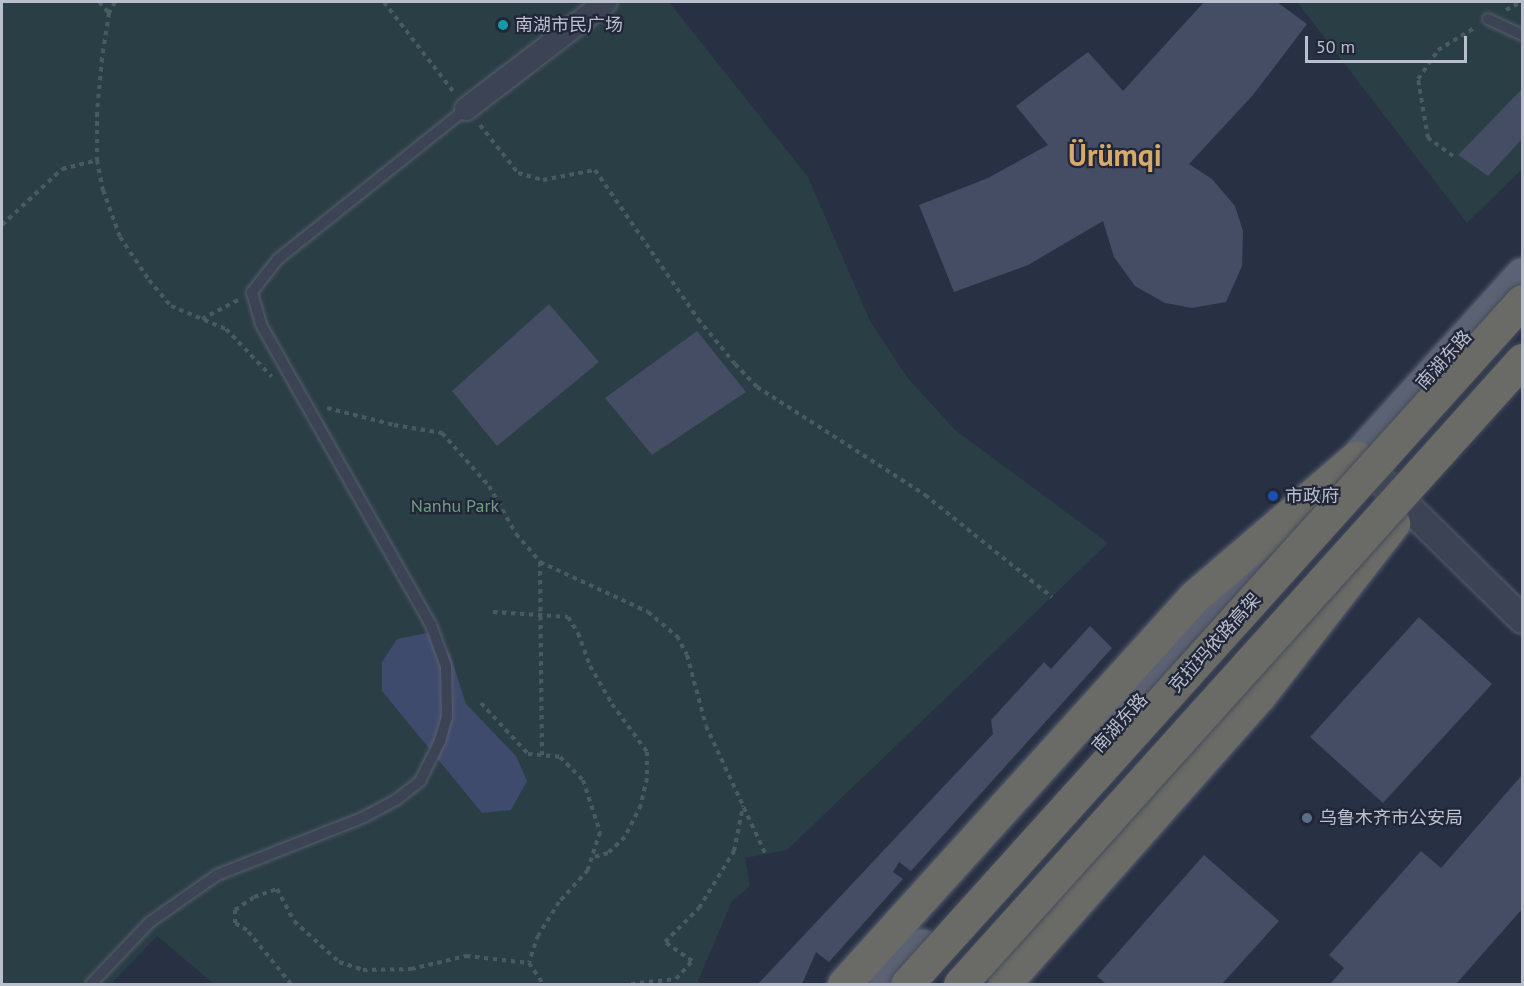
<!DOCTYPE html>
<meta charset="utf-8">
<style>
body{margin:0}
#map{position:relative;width:1524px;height:986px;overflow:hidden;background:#283044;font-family:"PT Sans","Noto Sans SC",sans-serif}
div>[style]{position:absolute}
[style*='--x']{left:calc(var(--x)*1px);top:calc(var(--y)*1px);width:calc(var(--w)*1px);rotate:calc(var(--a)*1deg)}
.green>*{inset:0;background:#2a3e45}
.water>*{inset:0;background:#3e4b6d}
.building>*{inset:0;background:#444d64}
.path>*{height:4px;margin-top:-2px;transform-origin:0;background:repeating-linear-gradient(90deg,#485b61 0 4.5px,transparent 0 9px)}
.roads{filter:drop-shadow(0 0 2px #585e6e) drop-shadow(0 0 2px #585e6e)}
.service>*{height:10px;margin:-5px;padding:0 5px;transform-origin:5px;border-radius:5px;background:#3c4354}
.minor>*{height:22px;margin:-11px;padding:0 11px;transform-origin:11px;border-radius:11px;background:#3c4354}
.tertiary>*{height:27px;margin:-13.5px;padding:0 13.5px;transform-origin:13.5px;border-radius:13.5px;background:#3c4354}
.primary>*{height:33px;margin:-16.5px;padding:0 16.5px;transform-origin:16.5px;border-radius:16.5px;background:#5b6273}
.trunk>*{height:33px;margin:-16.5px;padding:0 16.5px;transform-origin:16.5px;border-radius:16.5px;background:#6a6a66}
.bridges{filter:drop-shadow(0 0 2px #444b5b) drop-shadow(0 0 2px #444b5b)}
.trunk-bridge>*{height:33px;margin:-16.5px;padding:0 16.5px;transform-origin:16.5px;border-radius:16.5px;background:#6a6a66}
.dots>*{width:16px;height:16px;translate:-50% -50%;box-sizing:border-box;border:3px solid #212739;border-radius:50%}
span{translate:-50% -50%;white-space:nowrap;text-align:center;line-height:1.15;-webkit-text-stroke:4.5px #212739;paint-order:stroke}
.poi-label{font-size:18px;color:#babfcd}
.left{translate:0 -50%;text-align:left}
.street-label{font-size:18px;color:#babfcd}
.park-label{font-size:18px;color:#719e82}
.town-label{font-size:30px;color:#d6a96c;font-weight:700}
.frame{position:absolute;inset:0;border:3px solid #babfcd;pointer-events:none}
.scale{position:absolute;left:1305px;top:36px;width:162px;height:27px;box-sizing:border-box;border:3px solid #babfcd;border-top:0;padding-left:8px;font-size:18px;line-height:21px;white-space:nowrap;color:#babfcd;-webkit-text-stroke:4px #212739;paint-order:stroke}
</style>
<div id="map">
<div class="green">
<div style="clip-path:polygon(2px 2px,669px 2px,808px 177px,870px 321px,906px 376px,955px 430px,1108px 543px,787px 850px,745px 858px,750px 886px,732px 901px,698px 981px,702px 984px,214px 984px,157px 936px,111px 984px,2px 984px)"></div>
<div style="clip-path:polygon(1297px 2px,1522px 2px,1522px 169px,1467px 223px)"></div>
</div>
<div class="water">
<div style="clip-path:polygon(427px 633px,450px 654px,466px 704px,516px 756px,527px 781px,511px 810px,482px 813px,382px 691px,382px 662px,397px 639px)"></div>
</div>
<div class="building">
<div style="clip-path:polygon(1204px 2px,1277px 2px,1307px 24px,1253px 95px,1189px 164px,1212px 179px,1235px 206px,1243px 231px,1242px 266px,1226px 302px,1192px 308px,1165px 303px,1135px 286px,1114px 257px,1103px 221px,1028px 265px,954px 292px,919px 205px,988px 178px,1048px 145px,1016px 106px,1088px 52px,1123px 91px)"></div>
<div style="clip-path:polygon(1522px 89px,1522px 139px,1488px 176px,1458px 155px)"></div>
<div style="clip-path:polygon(549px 304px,599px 362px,497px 446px,452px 391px)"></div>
<div style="clip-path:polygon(697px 331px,746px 392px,652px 455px,605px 398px)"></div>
<div style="clip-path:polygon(1419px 617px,1492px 684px,1383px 803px,1310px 737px)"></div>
<div style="clip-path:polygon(1090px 626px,1112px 648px,911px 871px,899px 862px,893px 872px,903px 879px,829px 962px,816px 952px,802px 984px,758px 984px,993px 734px,991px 720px,1044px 662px,1051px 669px)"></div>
<div style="clip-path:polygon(1522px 775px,1522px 909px,1456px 984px,1330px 984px,1344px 968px,1329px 955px,1421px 851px,1441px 868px)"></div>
<div style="clip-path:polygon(1204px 855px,1279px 921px,1222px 984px,1106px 984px,1097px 976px)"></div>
</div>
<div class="path">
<div style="--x:99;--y:2;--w:15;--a:48"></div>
<div style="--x:115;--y:2;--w:13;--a:119"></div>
<div style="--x:109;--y:13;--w:46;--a:98.8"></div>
<div style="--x:102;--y:58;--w:54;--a:95.3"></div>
<div style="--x:97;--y:112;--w:48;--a:90"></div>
<div style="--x:97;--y:160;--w:31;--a:79"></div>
<div style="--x:103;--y:190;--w:50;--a:70.1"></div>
<div style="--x:120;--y:237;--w:52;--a:56"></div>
<div style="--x:149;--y:280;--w:34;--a:50"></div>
<div style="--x:171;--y:306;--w:60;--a:22.7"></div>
<div style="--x:226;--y:329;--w:66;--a:46.2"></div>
<div style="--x:384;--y:2;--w:116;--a:52.3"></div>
<div style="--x:1506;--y:10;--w:17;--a:-28"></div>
<div style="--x:480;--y:125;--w:61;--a:51.6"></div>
<div style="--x:518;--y:173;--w:26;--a:16"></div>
<div style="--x:543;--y:180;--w:53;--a:-10.9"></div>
<div style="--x:595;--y:170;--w:181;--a:55.3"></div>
<div style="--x:698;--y:319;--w:58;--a:50.6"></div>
<div style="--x:735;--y:364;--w:32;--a:46"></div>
<div style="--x:757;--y:387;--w:200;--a:32.7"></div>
<div style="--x:925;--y:495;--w:163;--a:38.8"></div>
<div style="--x:1453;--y:156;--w:31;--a:-144"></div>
<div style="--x:1428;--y:138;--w:60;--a:-99.6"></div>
<div style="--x:1418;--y:79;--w:35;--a:-55"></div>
<div style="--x:1438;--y:50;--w:44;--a:-31.2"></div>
<div style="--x:2;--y:225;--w:82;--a:-43"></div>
<div style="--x:62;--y:169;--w:36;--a:-14"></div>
<div style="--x:202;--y:319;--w:41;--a:-27.8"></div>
<div style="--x:327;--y:408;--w:69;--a:14.2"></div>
<div style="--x:394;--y:425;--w:49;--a:9.5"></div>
<div style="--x:442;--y:433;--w:71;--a:48.4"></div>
<div style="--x:489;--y:486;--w:55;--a:60.6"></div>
<div style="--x:516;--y:534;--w:37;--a:49"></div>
<div style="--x:540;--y:562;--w:119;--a:24.8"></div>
<div style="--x:648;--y:612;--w:38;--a:40"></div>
<div style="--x:677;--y:636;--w:21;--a:62"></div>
<div style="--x:687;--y:655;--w:73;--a:75"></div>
<div style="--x:706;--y:726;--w:140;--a:65.1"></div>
<div style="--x:540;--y:562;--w:194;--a:89.4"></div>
<div style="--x:493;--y:612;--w:75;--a:3.8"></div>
<div style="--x:568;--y:617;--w:19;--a:58"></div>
<div style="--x:578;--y:633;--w:35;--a:70"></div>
<div style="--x:590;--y:666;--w:44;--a:59.9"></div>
<div style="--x:612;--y:704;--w:59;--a:53.9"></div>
<div style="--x:647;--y:752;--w:26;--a:90"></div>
<div style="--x:647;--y:778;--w:28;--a:103"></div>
<div style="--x:641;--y:805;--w:36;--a:117"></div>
<div style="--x:625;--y:837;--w:23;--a:137"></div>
<div style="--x:608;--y:853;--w:15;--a:164"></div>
<div style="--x:481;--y:703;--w:69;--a:47.3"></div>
<div style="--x:528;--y:754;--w:32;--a:5"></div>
<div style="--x:560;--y:757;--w:33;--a:45"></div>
<div style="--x:583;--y:780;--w:55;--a:71.9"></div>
<div style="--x:600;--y:832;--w:40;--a:108"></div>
<div style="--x:588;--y:870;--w:43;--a:132.2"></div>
<div style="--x:559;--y:902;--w:39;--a:122"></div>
<div style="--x:538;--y:935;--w:29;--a:108"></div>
<div style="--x:529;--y:963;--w:25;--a:56"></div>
<div style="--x:291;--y:984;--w:70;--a:-129.2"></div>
<div style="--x:247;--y:930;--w:14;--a:-150"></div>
<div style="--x:235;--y:923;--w:13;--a:-90"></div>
<div style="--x:235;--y:910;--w:23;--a:-34"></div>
<div style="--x:254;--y:897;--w:24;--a:-19"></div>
<div style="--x:277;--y:889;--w:36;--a:62"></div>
<div style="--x:294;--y:921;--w:61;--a:42.3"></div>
<div style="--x:339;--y:962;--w:25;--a:18"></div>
<div style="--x:363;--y:970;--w:48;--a:-1.2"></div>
<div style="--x:411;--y:969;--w:57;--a:-13.3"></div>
<div style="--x:466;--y:956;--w:63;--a:6.3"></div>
<div style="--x:631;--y:984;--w:45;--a:-6.3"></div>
<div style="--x:676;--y:979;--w:24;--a:-48"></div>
<div style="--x:692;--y:961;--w:33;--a:-145"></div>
<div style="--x:665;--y:942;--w:48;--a:-45"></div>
<div style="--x:699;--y:908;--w:67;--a:-58.4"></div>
<div style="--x:734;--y:851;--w:46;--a:-78.7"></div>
</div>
<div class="roads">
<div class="service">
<div style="--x:1488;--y:19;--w:38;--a:25"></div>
<div style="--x:91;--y:984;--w:86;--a:-46.4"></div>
<div style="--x:150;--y:922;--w:82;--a:-35"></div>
<div style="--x:217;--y:875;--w:158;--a:-21.5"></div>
<div style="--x:364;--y:817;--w:36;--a:-28"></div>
<div style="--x:396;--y:800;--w:31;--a:-38"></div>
<div style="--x:420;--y:781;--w:45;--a:-63.4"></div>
<div style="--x:440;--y:741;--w:25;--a:-74"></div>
<div style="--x:447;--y:717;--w:51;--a:-91.1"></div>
<div style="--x:446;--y:666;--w:44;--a:-110.1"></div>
<div style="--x:431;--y:625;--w:346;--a:-119.5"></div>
<div style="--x:261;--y:324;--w:33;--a:-106"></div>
<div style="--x:252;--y:292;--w:42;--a:-51.8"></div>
<div style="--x:278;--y:259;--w:241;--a:-38.6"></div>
</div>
<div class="minor">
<div style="--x:466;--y:109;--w:176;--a:-37.4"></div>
</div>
<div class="tertiary">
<div style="--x:1357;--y:457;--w:231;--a:44.5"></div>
</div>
<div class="primary">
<div style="--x:1337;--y:479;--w:276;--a:-47.9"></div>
<div style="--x:1116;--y:728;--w:285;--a:-48.4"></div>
<div style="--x:887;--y:984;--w:52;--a:-47.4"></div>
</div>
<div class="trunk">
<div style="--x:844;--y:984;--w:523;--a:-47.87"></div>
<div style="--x:1195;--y:596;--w:213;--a:-40.6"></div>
<div style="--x:1004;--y:984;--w:385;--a:-48.5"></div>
<div style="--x:1259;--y:696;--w:219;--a:-52.2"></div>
</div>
</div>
<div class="bridges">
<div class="trunk-bridge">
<div style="--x:907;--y:984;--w:919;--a:-48"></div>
<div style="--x:960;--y:984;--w:840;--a:-47.99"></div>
</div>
</div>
<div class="dots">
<div style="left:503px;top:25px;background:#0f9aa8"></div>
<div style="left:1273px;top:496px;background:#1a4fb4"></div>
<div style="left:1307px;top:818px;background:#5c6f8a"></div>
</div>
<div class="poi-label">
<span class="left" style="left:515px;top:25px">南湖市民广场</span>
<span class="left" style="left:1285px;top:496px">市政府</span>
<span class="left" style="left:1319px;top:818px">乌鲁木齐市公安局</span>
</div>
<div class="street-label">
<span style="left:1444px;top:360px;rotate:-48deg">南湖东路</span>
<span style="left:1215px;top:643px;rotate:-48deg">克拉玛依路高架</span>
<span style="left:1120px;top:723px;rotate:-48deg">南湖东路</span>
</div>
<div class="park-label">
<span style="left:455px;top:506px">Nanhu Park</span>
</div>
<div class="town-label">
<span style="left:1115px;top:155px">Ürümqi</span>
</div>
<div class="frame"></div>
<div class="scale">50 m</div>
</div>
